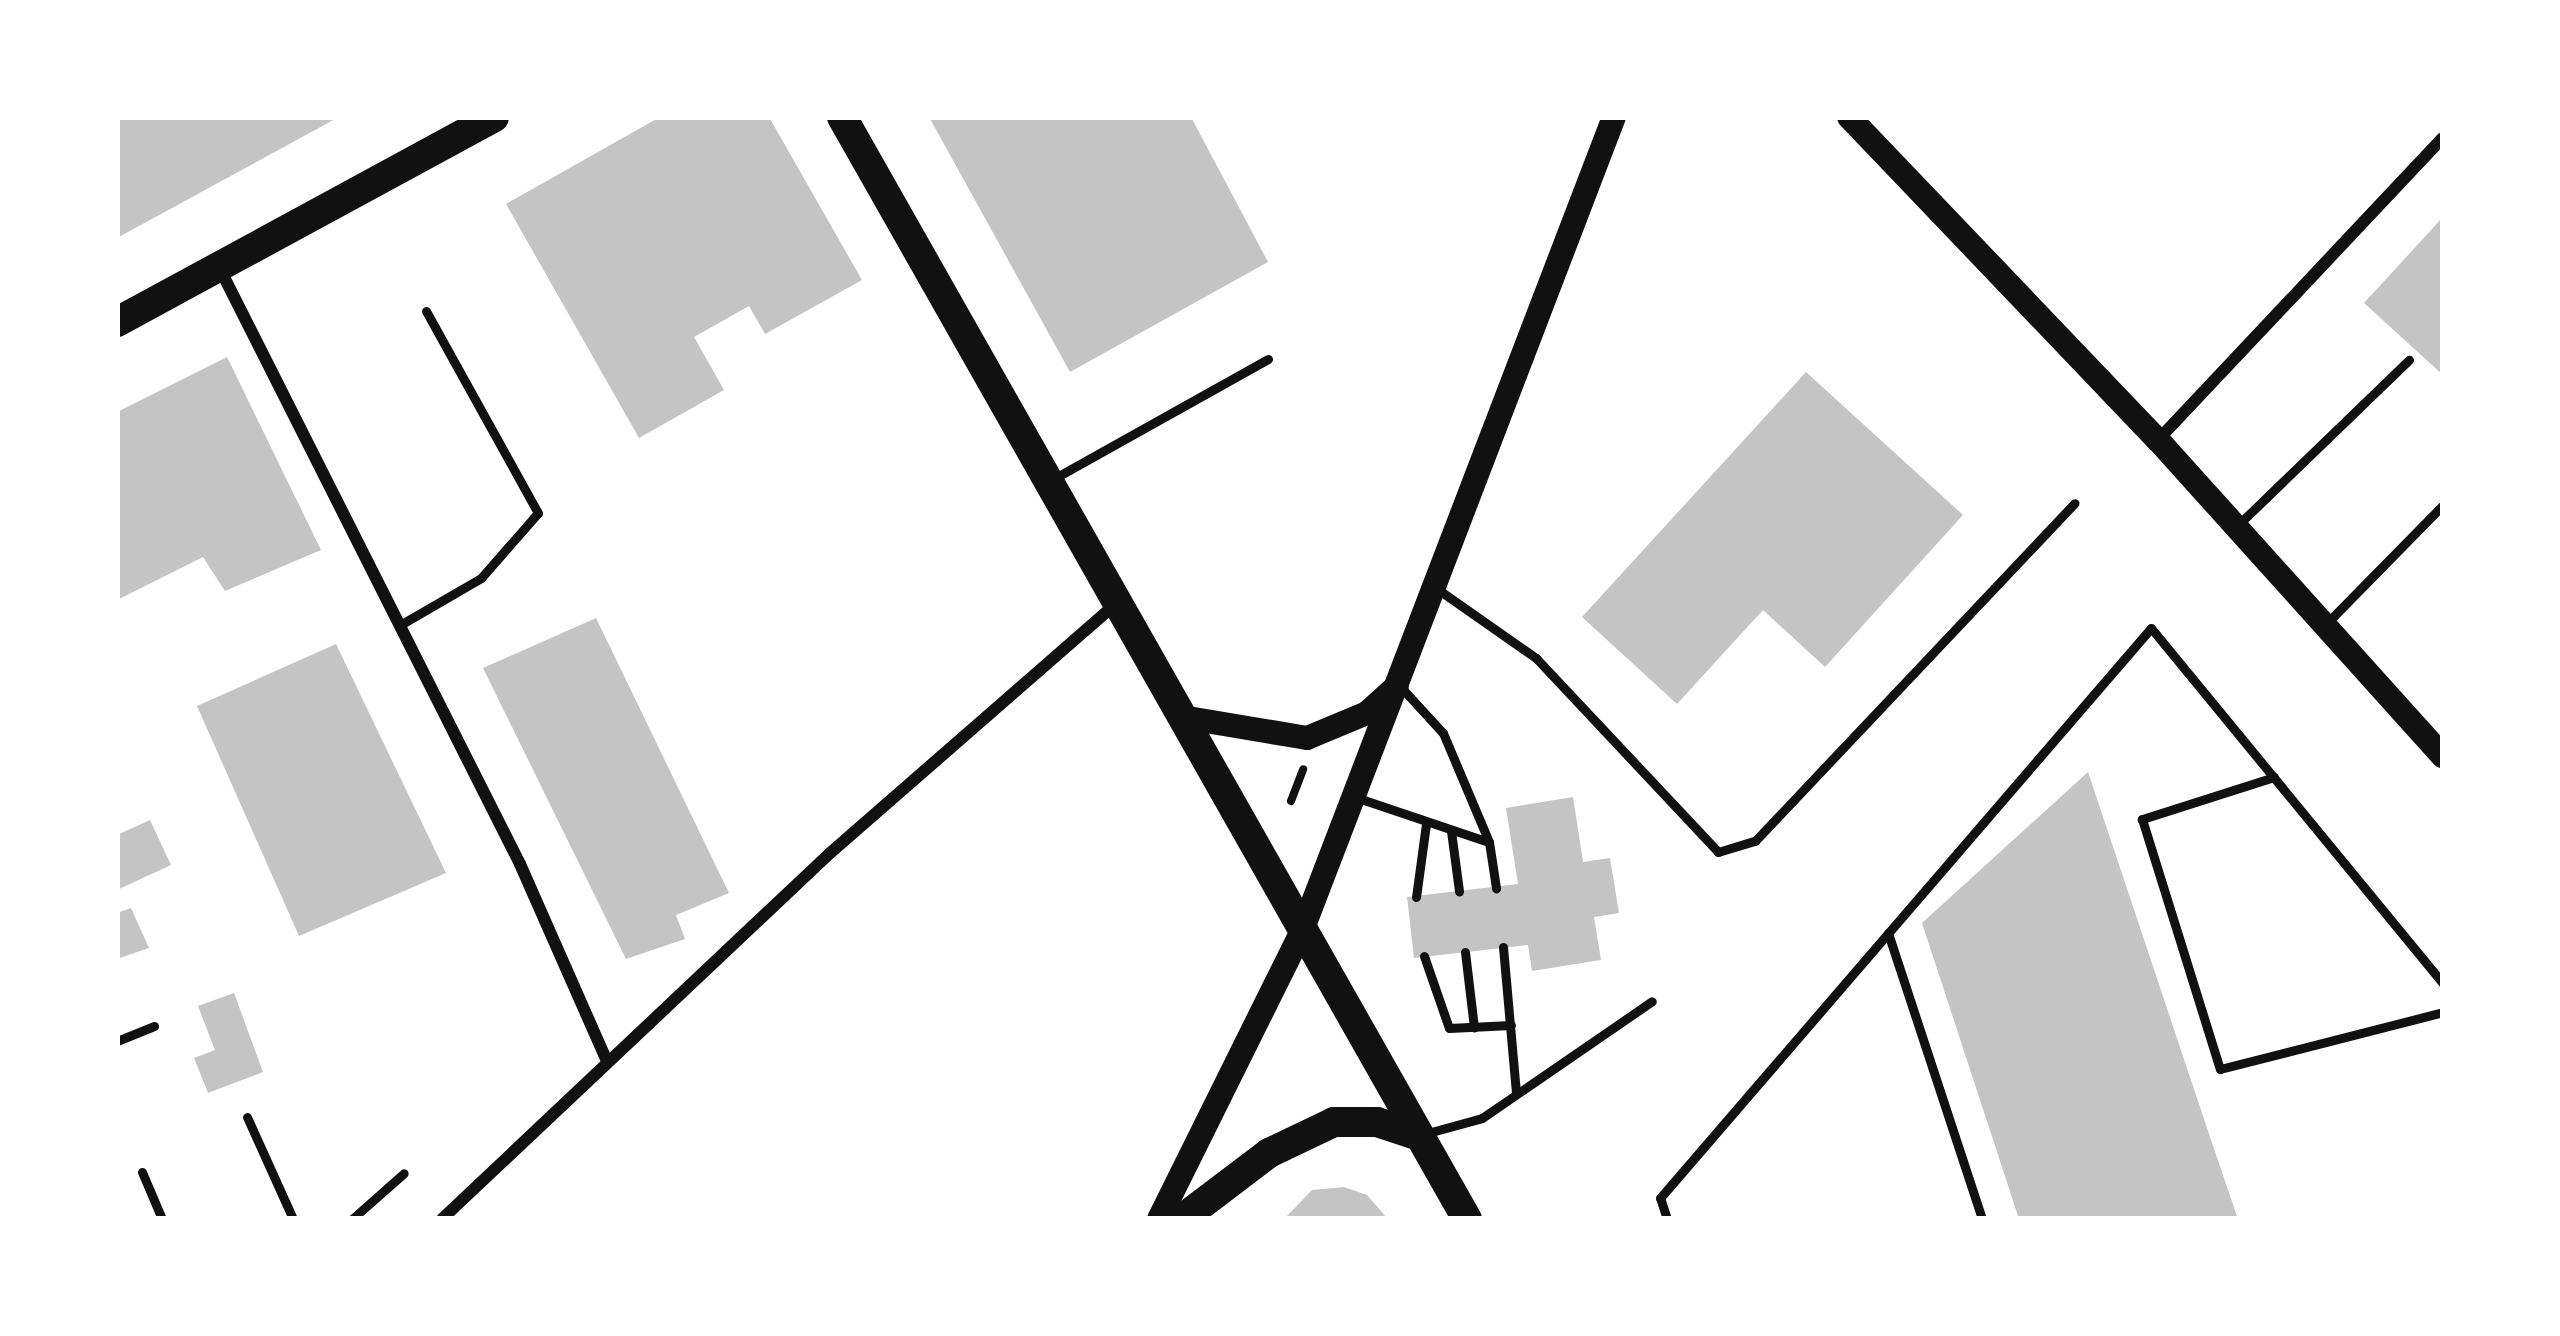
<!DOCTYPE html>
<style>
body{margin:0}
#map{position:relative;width:2560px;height:1336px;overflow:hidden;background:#fff;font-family:"Work Sans",sans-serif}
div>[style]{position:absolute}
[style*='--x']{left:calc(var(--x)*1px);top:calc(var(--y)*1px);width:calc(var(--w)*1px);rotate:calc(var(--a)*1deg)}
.building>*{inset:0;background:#c4c4c4}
.path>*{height:8px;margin:-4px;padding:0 4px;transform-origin:4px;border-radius:4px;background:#111}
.service>*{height:9px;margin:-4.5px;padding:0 4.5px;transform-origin:4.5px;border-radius:4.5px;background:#111}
.minor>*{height:12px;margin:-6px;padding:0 6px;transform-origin:6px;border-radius:6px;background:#111}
.secondary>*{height:24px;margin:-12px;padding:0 12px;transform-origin:12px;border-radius:12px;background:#111}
.primary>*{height:30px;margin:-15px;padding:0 15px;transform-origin:15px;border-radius:15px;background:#111}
span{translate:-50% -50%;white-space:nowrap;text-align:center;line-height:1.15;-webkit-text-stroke:9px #fff;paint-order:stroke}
.frame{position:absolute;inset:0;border:120px solid #fff;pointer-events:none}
</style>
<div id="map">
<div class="building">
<div style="clip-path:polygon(117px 117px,339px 117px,117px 238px)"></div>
<div style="clip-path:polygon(660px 117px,769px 117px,862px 280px,765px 334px,749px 306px,694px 337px,724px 390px,639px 438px,506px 204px)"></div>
<div style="clip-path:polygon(929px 117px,1191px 117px,1268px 262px,1070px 372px)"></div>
<div style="clip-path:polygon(2443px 217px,2443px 375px,2364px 303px)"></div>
<div style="clip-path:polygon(227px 357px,321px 550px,225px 591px,203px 557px,117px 600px,117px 412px)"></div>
<div style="clip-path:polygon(1806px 372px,1963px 515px,1825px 667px,1763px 610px,1677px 704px,1582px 617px)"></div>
<div style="clip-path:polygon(596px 618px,729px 893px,676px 915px,685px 939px,626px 959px,483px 668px)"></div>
<div style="clip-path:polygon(336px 644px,446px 873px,299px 936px,197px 706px)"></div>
<div style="clip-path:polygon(2088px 772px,2211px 1140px,2238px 1219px,2019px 1219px,1922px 923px)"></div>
<div style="clip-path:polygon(1573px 797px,1583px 862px,1610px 858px,1619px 913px,1594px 917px,1601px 960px,1532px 971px,1528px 945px,1414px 958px,1407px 897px,1518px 884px,1506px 808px)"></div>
<div style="clip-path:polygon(150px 820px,171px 865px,117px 890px,117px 835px)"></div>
<div style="clip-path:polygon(131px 908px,149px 948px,117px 959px,117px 913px)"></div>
<div style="clip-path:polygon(234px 993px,263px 1072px,208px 1093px,194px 1058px,215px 1050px,198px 1006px)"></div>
<div style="clip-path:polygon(1344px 1187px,1367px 1195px,1388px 1219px,1284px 1219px,1312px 1190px)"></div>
</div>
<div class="path">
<div style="--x:1291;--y:801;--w:34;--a:-69"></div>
</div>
<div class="service">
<div style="--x:1055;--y:478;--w:244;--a:-29.2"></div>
<div style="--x:2240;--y:523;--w:235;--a:-44"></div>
<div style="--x:1436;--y:588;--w:122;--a:35"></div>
<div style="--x:1536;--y:658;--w:266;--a:46.8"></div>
<div style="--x:1718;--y:852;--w:39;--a:-17"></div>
<div style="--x:1755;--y:841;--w:465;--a:-46.6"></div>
<div style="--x:400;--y:625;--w:94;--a:-30.1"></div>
<div style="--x:481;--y:578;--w:86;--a:-48.8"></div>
<div style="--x:538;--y:513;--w:231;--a:-119"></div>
<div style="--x:2325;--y:625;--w:168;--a:-45.5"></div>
<div style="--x:1399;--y:685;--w:65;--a:47.5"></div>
<div style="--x:1443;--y:733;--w:118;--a:67.1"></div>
<div style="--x:1489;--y:842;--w:47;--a:81.3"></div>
<div style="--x:2274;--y:777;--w:139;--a:162.3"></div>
<div style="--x:2142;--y:819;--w:262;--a:72.7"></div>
<div style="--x:2220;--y:1069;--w:230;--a:-14.3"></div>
<div style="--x:1355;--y:797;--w:141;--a:18.6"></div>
<div style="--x:1451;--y:831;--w:61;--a:82.4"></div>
<div style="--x:1416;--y:897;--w:74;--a:-82.2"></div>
<div style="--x:1888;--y:933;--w:301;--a:71.8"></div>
<div style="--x:1503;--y:947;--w:147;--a:84.9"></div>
<div style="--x:1465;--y:952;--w:76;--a:83.2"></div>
<div style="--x:1424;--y:956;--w:76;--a:70.9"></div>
<div style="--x:1449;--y:1028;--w:62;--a:-2.8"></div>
<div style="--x:117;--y:1041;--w:40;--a:-22"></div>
<div style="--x:247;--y:1117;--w:112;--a:65.7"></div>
<div style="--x:1424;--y:1134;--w:60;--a:-15.4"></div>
<div style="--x:1482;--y:1118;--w:206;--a:-34.5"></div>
<div style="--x:142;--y:1172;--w:51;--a:66.9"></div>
<div style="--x:352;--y:1219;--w:69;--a:-41.5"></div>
<div style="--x:1667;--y:1219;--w:22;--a:-108"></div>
<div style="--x:1660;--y:1198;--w:752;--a:-49.26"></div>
<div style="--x:2151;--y:628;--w:460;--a:50.6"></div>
</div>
<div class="minor">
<div style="--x:220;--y:269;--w:666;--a:63.24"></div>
<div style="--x:520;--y:864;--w:213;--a:66.2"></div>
<div style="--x:2158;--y:440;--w:415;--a:-46.7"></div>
<div style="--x:442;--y:1219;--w:532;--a:-43.32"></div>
<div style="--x:829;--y:854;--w:378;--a:-41.1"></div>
</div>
<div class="secondary">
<div style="--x:1849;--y:117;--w:447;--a:46.3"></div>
<div style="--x:2158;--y:440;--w:426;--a:48"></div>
<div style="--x:1182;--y:717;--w:127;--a:9.5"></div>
<div style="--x:1307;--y:738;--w:65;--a:-22.6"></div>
<div style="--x:1367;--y:713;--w:40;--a:-42"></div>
<div style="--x:1159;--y:1219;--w:322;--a:-63.6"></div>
<div style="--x:1302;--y:931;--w:872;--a:-69.03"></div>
</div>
<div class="primary">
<div style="--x:842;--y:117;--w:1267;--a:60.44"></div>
<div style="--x:117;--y:322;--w:429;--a:-28.5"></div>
<div style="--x:1182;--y:1219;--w:109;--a:-37.2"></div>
<div style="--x:1269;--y:1153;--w:72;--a:-25.5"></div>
<div style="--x:1334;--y:1122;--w:43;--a:0"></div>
<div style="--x:1377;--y:1122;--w:44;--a:18.4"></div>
</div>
<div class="frame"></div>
</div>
